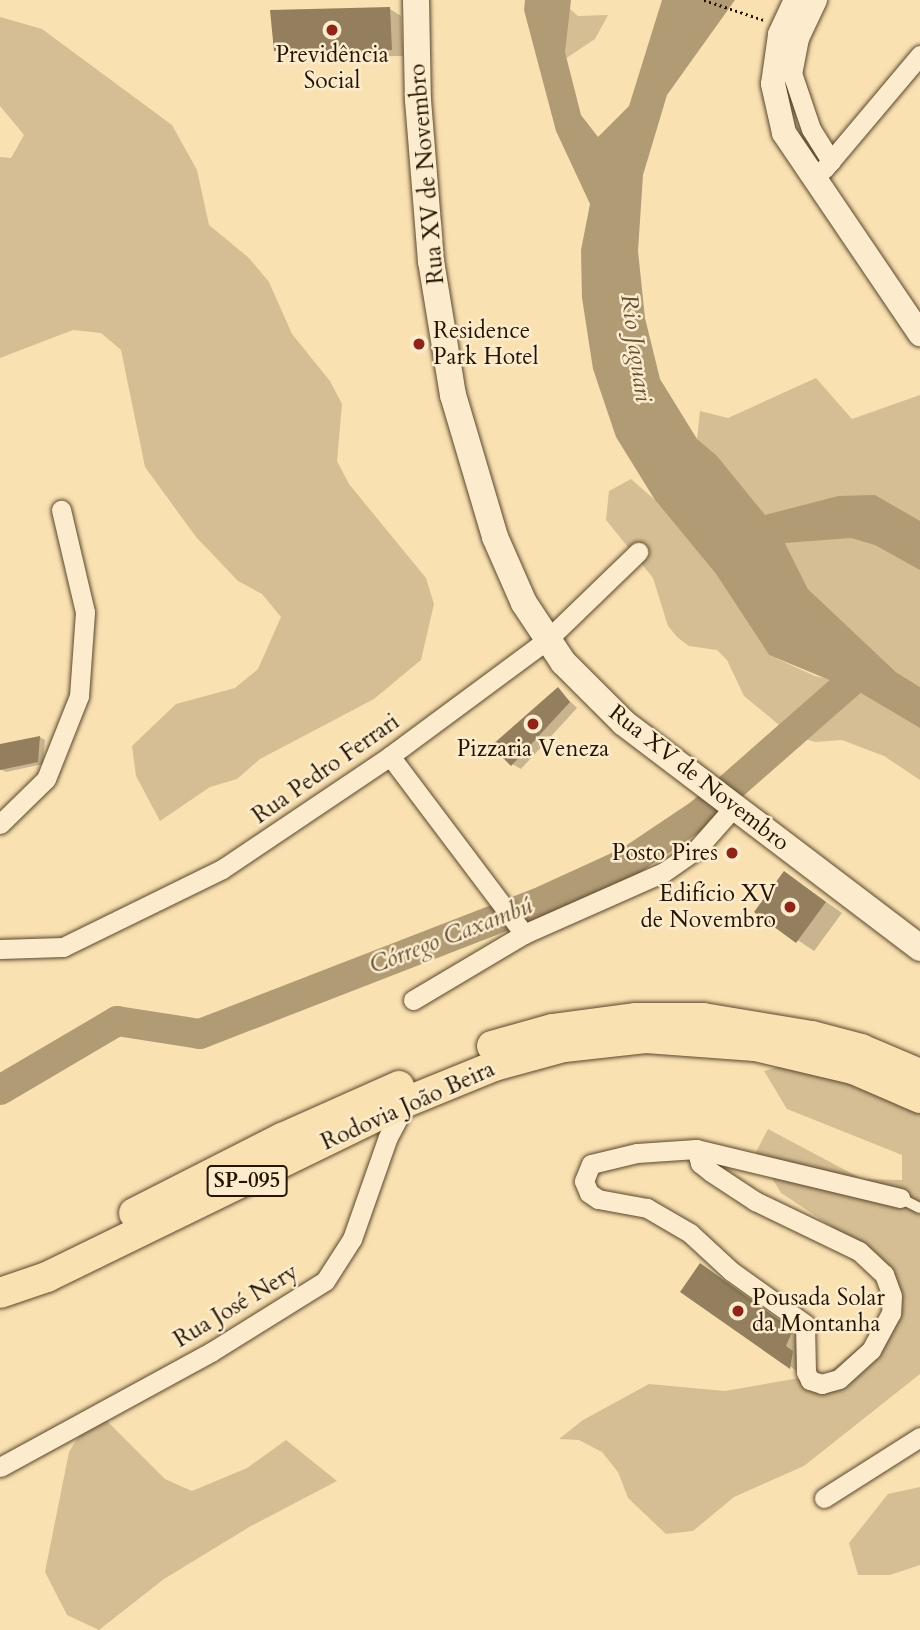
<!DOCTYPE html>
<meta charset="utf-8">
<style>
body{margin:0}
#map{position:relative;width:920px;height:1630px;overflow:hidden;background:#fae1b2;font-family:Cardo,serif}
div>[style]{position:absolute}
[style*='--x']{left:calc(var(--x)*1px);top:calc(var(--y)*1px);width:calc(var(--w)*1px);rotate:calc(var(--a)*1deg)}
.green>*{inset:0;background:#d6be94}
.water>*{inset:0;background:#b19b75}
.shadow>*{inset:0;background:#0003}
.river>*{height:30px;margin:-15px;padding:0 15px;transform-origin:15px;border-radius:15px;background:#b19b75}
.building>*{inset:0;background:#937f5d}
.path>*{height:2.5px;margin-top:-1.25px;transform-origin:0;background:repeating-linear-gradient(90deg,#241400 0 2px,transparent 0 5.5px)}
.roads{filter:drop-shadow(0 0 2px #5a472c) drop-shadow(0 0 2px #5a472c)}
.service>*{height:10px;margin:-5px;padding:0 5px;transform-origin:5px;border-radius:5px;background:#fceccd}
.minor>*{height:19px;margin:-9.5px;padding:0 9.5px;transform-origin:9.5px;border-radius:9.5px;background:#fceccd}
.tertiary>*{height:24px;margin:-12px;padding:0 12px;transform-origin:12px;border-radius:12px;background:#fceccd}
.secondary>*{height:26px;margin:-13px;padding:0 13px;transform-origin:13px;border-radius:13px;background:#fceccd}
.primary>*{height:30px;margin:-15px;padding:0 15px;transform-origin:15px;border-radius:15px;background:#fae1b2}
.dots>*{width:19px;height:19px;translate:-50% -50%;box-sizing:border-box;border:4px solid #fceccd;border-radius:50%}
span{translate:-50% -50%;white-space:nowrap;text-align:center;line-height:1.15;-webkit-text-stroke:5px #fceccd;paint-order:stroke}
.shield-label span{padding:2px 5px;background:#fceccd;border:2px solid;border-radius:5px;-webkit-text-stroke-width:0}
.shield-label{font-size:21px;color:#241400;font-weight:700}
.poi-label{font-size:23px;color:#241400}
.left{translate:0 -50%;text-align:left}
.right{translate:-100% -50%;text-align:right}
.street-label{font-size:23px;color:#241400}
.water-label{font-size:24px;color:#635135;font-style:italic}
</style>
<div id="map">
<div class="green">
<div style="clip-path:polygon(560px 0,578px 16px,608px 15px,595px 39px,547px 71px)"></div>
<div style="clip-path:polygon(0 17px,42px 29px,172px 125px,197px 170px,209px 225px,249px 258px,269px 282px,292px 334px,330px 381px,342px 404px,337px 461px,349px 484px,426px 578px,434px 604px,421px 660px,374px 699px,260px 759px,237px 779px,210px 787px,160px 821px,136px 776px,132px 746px,176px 704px,235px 688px,258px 669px,281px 617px,262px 594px,238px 581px,196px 537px,145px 467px,121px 350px,101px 333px,73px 330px,0 358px,0 157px,11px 158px,24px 135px,0 106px)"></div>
<div style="clip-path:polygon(816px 378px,852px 419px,920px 395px,920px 687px,896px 672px,808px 589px,780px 533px,697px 439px,700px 411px,728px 418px)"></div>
<div style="clip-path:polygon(631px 479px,655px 500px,716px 574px,769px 655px,815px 676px,857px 684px,920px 726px,920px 780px,884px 756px,842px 740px,815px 742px,790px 734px,744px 696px,727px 660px,717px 650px,689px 646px,677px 637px,668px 626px,653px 578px,606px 520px,609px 491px)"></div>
<div style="clip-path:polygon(821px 1055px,920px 1101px,920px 1374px,804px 1466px,734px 1497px,693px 1531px,666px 1534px,628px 1498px,618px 1472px,602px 1452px,579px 1440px,559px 1439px,583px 1420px,649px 1384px,725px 1391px,828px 1373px,875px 1334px,899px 1305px,886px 1273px,837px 1230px,781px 1193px,756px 1152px,768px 1129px,862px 1179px,902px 1180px,902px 1155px,787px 1109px,764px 1071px)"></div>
<div style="clip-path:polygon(95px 1409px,165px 1479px,192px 1491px,247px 1468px,286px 1440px,337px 1481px,251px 1526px,164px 1579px,99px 1630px,67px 1615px,45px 1572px,69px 1452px)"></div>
<div style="clip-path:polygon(920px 1487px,920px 1565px,890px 1575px,858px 1575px,849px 1543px,888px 1494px)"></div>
</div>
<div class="water">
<div style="clip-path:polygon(525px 0,571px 0,565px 52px,581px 115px,598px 137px,629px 106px,662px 0,735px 0,667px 95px,643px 175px,638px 251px,645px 318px,660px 379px,697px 439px,717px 456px,765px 515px,838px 496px,875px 495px,920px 521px,920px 570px,875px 545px,851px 538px,785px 543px,808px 589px,896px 672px,920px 687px,920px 728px,861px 693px,769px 655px,716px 574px,655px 500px,616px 437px,593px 369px,582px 298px,581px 250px,590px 204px,556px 131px,524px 10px)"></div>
</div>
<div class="shadow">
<div style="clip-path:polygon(390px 9px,401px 16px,403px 56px,287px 57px,275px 50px)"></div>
<div style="clip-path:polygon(558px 690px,577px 708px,521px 769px,512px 764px)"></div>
<div style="clip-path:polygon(40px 737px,45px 740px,43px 764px,6px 772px,0 769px,0 745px)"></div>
<div style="clip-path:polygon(785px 873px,842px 913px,814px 951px,756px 912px)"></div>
<div style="clip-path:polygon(701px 1265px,804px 1338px,801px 1374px,682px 1291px)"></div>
</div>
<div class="river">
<div style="--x:0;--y:1090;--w:136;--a:-30.5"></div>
<div style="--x:117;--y:1021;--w:84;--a:8.9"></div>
<div style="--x:200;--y:1034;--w:370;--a:-21.2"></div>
<div style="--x:545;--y:900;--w:94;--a:-24.6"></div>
<div style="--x:630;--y:861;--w:84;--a:-33.9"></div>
<div style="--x:700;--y:814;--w:210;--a:-41.3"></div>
</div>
<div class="building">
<div style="clip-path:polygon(390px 7px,392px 50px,274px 51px,270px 10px)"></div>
<div style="clip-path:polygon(558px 687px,570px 702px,511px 766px,491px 746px)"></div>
<div style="clip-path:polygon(40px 736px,38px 762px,0 770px,0 744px)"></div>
<div style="clip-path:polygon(784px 871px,826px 902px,796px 943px,754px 912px)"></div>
<div style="clip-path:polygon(700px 1263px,793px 1330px,786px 1346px,793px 1351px,790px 1369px,680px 1292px)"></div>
</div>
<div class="path">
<div style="--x:704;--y:0;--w:63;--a:18.4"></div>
</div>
<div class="roads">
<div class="service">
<div style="--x:900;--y:1198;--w:22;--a:27"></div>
</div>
<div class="minor">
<div style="--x:817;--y:0;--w:42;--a:115.3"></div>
<div style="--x:799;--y:38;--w:36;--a:101"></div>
<div style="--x:792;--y:73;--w:59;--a:71.3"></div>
<div style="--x:811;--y:129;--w:38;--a:58"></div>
<div style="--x:824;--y:169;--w:149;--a:-49.9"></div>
<div style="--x:390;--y:756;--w:223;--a:53"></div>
<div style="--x:0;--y:824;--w:64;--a:-44.4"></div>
<div style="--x:46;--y:779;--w:89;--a:-68.3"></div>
<div style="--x:79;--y:696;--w:84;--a:-85.9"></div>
<div style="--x:85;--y:612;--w:105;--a:-103.2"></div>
<div style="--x:0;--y:949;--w:63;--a:-1.8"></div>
<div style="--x:63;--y:947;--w:177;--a:-26.1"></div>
<div style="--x:222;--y:869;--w:202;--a:-33.9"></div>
<div style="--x:390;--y:756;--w:195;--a:-36.5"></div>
<div style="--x:547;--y:640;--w:127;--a:-44"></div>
<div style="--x:413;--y:1000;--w:129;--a:-30.7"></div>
<div style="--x:524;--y:934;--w:153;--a:-23.9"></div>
<div style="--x:664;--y:872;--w:39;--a:-35"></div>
<div style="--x:696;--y:850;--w:57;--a:-48.5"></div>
<div style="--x:696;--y:1149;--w:15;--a:74"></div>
<div style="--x:700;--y:1163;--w:14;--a:39"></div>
<div style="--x:711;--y:1172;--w:53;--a:33.4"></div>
<div style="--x:755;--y:1201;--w:115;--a:25.7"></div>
<div style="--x:859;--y:1251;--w:34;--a:43"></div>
<div style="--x:884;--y:1274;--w:23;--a:70"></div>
<div style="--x:892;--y:1296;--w:17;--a:93"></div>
<div style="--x:891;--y:1313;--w:42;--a:118.4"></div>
<div style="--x:871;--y:1350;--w:43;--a:137.8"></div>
<div style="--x:839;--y:1379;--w:18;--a:164"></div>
<div style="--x:822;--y:1384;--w:13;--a:-162"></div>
<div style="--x:810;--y:1380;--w:9;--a:-117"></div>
<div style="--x:806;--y:1372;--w:48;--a:-91.2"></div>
<div style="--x:805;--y:1324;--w:91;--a:-144.4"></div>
<div style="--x:731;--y:1271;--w:56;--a:-137.2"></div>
<div style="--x:690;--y:1233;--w:50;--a:-149.8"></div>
<div style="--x:647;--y:1208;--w:50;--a:-169.6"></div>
<div style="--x:598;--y:1199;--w:11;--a:-146"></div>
<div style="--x:589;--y:1193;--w:13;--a:-113"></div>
<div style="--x:584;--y:1181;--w:18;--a:-68"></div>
<div style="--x:591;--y:1164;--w:47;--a:-13.4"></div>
<div style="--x:637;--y:1153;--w:59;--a:-3.9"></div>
<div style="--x:696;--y:1149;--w:210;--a:13.5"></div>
<div style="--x:0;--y:1467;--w:240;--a:-28.6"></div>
<div style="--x:211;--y:1352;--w:134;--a:-31.9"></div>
<div style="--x:325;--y:1281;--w:50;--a:-57.3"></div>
<div style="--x:352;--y:1239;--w:108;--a:-70.6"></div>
<div style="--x:388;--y:1137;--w:38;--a:-62"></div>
<div style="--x:824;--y:1498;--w:114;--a:-32.4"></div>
</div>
<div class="tertiary">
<div style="--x:796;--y:0;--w:38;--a:115"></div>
<div style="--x:780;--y:35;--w:49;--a:98.1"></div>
<div style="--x:773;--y:84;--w:50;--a:77.3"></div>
<div style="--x:784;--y:133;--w:243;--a:55.9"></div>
</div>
<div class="secondary">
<div style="--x:416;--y:0;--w:100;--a:88.9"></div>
<div style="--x:418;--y:100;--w:162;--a:85.4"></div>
<div style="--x:431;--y:261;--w:136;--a:80.7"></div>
<div style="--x:453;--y:395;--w:148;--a:73.5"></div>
<div style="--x:495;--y:537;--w:72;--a:66.3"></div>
<div style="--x:524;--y:603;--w:71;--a:56.5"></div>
<div style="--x:563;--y:662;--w:86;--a:45"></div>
<div style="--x:624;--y:723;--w:372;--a:37.2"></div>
</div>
<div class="primary">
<div style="--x:492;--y:1046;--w:62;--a:-15.8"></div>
<div style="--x:552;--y:1029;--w:85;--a:-7.5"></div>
<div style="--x:636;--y:1018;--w:67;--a:0"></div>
<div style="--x:703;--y:1018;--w:110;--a:9.4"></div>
<div style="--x:812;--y:1036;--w:51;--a:14.9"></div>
<div style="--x:861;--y:1049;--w:64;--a:23"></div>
<div style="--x:134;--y:1213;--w:166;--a:-26.9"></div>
<div style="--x:282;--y:1138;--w:128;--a:-24"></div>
<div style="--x:0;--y:1293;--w:50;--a:-18.8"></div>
<div style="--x:47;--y:1277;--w:399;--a:-26"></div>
<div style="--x:406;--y:1102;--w:95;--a:-22.2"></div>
<div style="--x:494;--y:1066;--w:73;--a:-15.2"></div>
<div style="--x:564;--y:1047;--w:82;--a:-6.3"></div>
<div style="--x:646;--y:1038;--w:109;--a:4.2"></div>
<div style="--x:755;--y:1046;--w:101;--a:13.2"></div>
<div style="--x:853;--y:1069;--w:73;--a:23.4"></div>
</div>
</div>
<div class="dots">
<div style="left:332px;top:30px;background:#8f2418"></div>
<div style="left:419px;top:344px;background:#8f2418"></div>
<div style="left:533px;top:724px;background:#8f2418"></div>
<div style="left:732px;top:853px;background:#8f2418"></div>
<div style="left:790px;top:907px;background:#8f2418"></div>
<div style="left:738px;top:1311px;background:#8f2418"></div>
</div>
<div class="shield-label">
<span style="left:247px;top:1181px">SP-095</span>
</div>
<div class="poi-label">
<span style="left:332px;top:68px">Previdência<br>Social</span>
<span class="left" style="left:433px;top:344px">Residence<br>Park Hotel</span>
<span style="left:533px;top:749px">Pizzaria Veneza</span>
<span class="right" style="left:718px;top:853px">Posto Pires</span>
<span class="right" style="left:776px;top:907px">Edifício XV<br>de Novembro</span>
<span class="left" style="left:752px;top:1311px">Pousada Solar<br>da Montanha</span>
</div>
<div class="street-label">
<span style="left:427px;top:174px;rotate:-95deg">Rua XV de Novembro</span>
<span style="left:326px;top:769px;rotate:-35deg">Rua Pedro Ferrari</span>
<span style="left:699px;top:778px;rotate:38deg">Rua XV de Novembro</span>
<span style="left:408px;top:1106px;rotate:-24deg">Rodovia João Beira</span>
<span style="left:236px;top:1306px;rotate:-31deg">Rua José Nery</span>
</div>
<div class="water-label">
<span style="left:636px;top:348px;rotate:82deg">Rio Jaguari</span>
<span style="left:451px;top:936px;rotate:-21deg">Córrego Caxambú</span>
</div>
</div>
